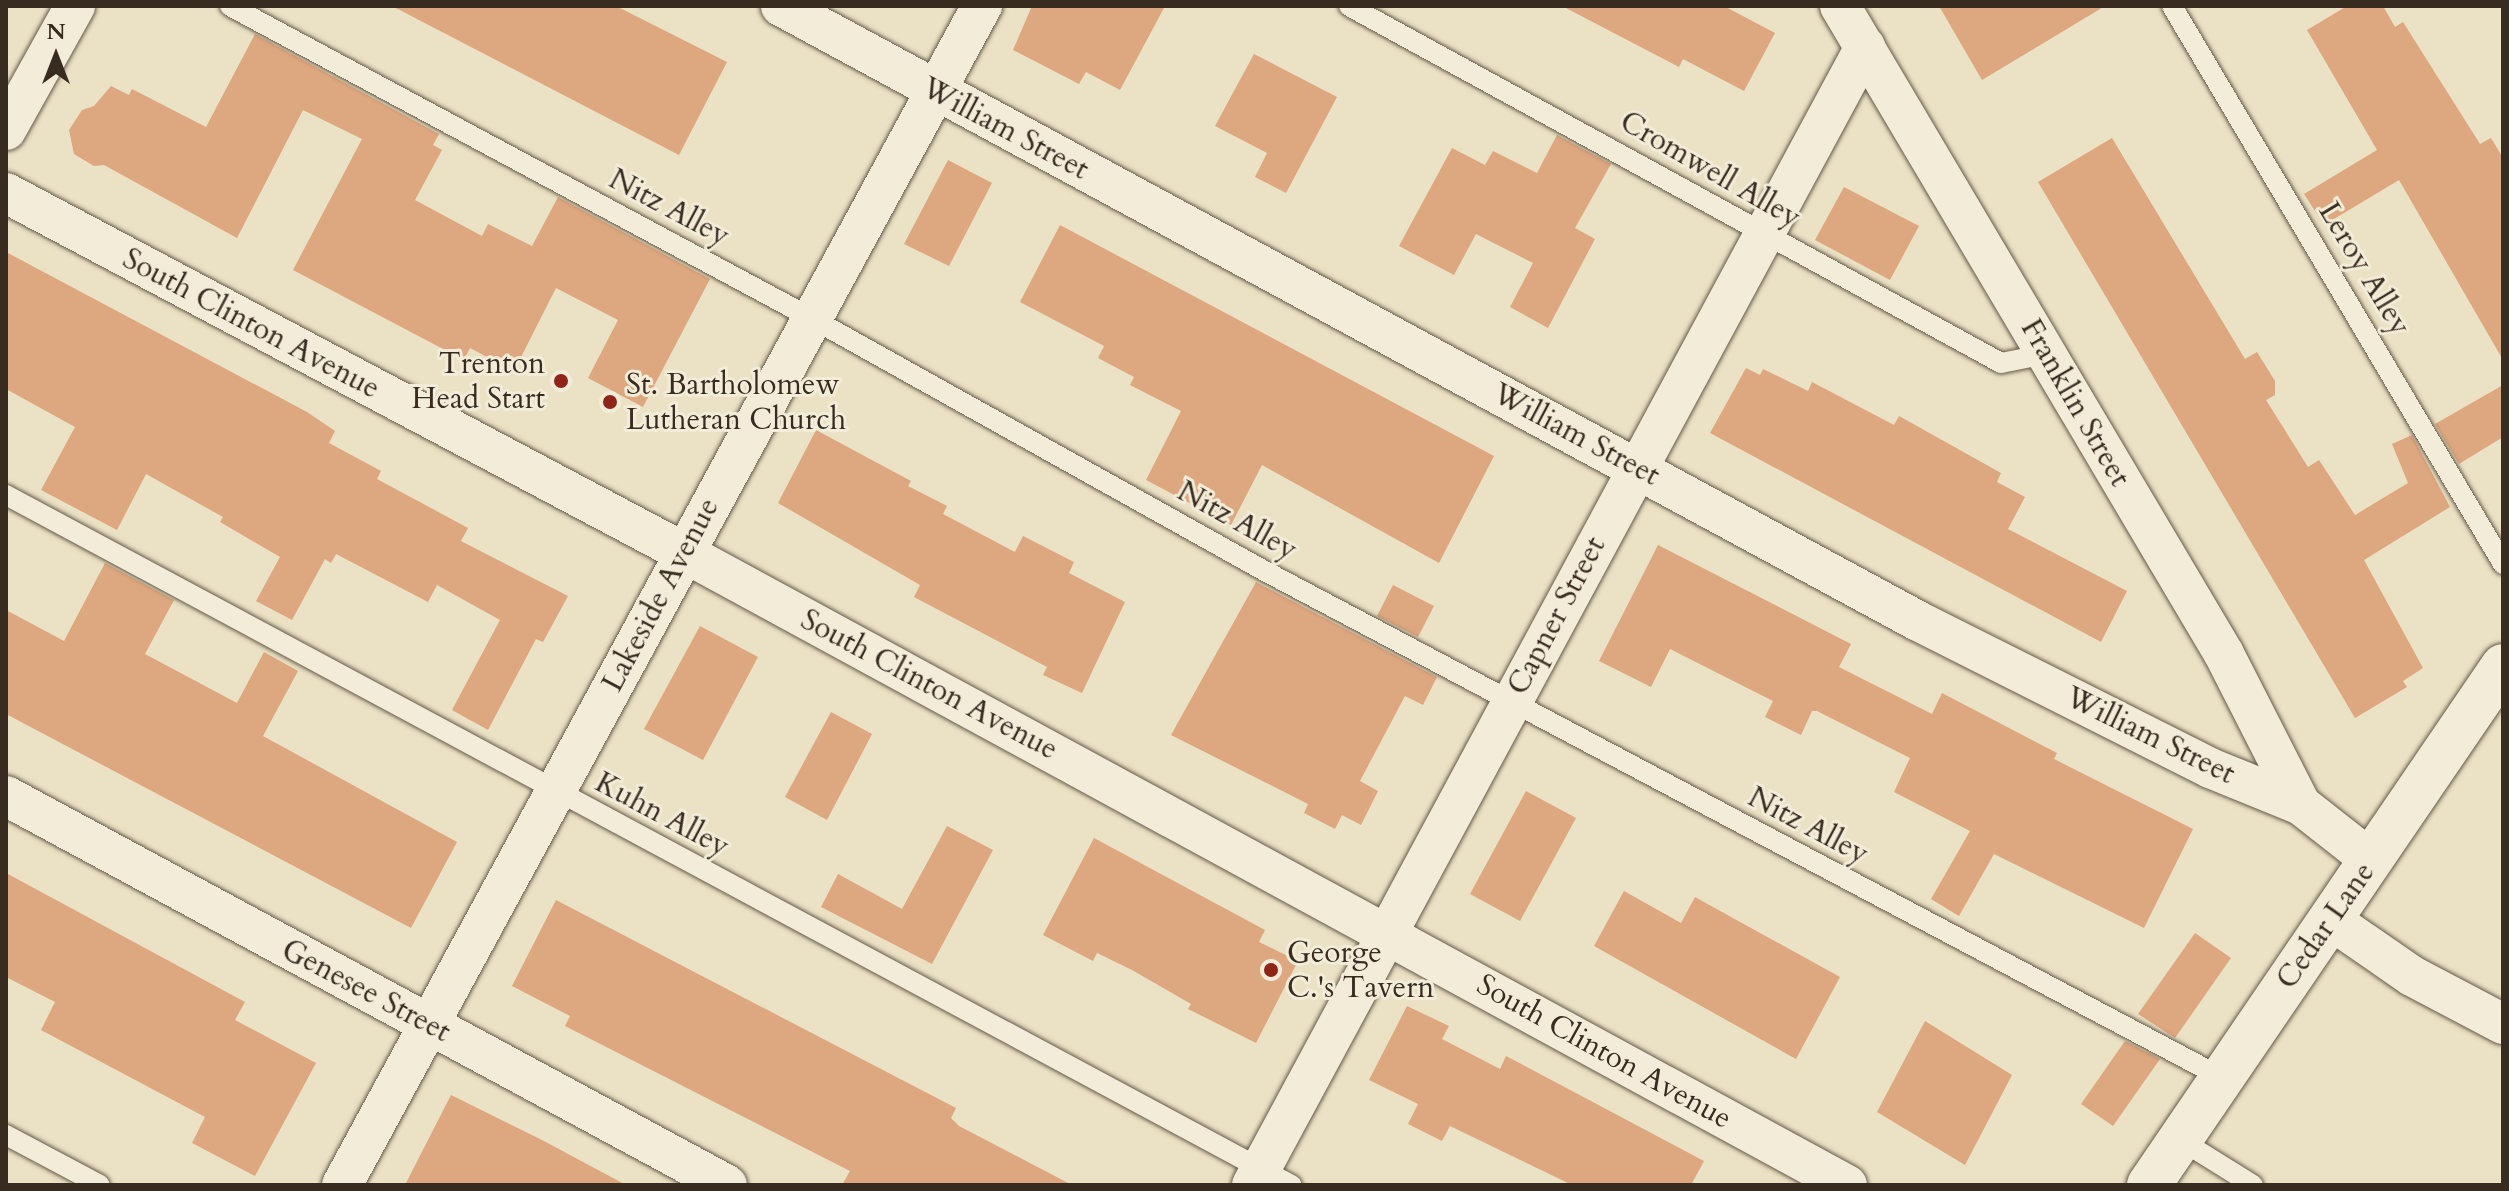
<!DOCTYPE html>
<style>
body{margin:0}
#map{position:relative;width:2509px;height:1191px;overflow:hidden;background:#ebe1c4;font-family:Cardo,serif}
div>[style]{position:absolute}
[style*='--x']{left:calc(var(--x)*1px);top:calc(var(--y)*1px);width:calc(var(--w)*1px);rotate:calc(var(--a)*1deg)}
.building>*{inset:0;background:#dda77f}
.roads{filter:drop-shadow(0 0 2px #655949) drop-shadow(0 0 2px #655949)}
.service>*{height:20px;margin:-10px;padding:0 10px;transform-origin:10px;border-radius:10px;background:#f2ecd9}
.minor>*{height:40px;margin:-20px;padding:0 20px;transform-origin:20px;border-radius:20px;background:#f2ecd9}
.tertiary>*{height:44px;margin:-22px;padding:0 22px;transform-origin:22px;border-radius:22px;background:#f2ecd9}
.dots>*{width:22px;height:22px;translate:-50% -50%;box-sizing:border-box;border:4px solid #f2ecd9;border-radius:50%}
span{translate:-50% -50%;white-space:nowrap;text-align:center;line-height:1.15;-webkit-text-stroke:6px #f2ecd9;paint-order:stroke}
.street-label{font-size:30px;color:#382c20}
.poi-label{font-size:30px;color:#382c20}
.right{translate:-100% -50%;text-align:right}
.left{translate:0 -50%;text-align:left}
.frame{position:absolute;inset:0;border:8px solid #382c20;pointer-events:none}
.north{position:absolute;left:16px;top:16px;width:80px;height:80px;-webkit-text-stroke:6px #f2ecd9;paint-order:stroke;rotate:0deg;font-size:22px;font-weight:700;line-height:32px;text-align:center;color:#382c20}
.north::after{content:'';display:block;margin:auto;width:28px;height:36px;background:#382c20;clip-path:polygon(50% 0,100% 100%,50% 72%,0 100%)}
</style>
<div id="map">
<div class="building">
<div style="clip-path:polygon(392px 6px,616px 6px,727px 62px,679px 155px)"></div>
<div style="clip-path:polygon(1032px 6px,1165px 6px,1120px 90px,1086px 72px,1079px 84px,1013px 50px)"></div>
<div style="clip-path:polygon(1562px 6px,1724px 6px,1775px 33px,1744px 91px,1683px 59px,1679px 67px)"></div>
<div style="clip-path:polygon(1939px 6px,2105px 6px,1982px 80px)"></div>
<div style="clip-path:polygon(2347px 6px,2383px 6px,2395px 27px,2403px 22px,2480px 144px,2491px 138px,2503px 158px,2503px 360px,2399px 180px,2324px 225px,2304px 194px,2377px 150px,2307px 30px)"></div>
<div style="clip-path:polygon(255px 34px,439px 134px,433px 145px,442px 150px,415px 200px,482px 236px,488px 224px,532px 246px,558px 197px,710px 279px,643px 407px,588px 378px,618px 320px,556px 288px,514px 371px,470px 348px,464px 360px,293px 270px,362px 139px,303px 110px,237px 238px,104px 165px,94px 166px,74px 154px,69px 130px,82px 110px,94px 106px,111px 86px,129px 95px,132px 89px,206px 127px)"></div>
<div style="clip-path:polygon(1254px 54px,1337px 97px,1286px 193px,1255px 177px,1267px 153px,1215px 126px)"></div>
<div style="clip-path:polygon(1557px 135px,1611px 164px,1575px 228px,1595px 239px,1548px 328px,1510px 307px,1533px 263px,1476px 234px,1454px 275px,1399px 246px,1452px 148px,1485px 165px,1493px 151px,1537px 173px)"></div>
<div style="clip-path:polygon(2112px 138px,2245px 359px,2257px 352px,2275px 381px,2275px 395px,2266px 400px,2308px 467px,2319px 460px,2355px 515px,2408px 483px,2392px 444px,2412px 435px,2450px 507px,2364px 560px,2423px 668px,2403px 681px,2407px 687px,2355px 718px,2038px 182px)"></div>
<div style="clip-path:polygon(948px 160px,992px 183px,949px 266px,904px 244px)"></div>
<div style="clip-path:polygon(1844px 187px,1919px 226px,1890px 280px,1815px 240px)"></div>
<div style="clip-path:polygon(1060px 225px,1494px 456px,1439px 563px,1262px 465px,1231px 525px,1146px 480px,1181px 411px,1130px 385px,1134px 377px,1098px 358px,1104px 346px,1020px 302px)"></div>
<div style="clip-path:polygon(6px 252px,307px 412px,335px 431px,329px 443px,381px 471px,377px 479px,468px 528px,461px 541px,568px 596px,543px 642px,536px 639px,488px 730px,452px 710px,500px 620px,437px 585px,428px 602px,336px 554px,331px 563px,325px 559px,292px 620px,256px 601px,280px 557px,220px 522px,223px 517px,146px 474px,117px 530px,41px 490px,75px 427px,6px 389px)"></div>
<div style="clip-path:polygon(1746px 368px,1760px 375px,1763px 369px,1808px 391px,1812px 382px,1894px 425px,1899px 416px,2001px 473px,1997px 482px,2025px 497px,2008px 529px,2127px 591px,2101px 642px,1710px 433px)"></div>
<div style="clip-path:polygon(2503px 385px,2503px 437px,2459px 464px,2435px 424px)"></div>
<div style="clip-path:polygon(816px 430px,911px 481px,908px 486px,947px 506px,943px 514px,1015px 552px,1023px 536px,1074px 562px,1069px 573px,1125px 602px,1082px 693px,1043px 675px,1047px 667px,914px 597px,920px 585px,778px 503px)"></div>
<div style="clip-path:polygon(1658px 545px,1851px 644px,1839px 667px,1932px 714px,1942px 693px,2057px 753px,2054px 759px,2193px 829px,2144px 928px,1994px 854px,1959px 916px,1931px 899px,1970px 831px,1894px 792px,1910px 758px,1817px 711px,1812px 711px,1801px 735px,1765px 717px,1773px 701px,1670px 649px,1651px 687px,1599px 661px)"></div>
<div style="clip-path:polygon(105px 563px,174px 600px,145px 654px,237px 703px,264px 652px,298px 671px,263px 736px,457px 842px,411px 928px,6px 714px,6px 610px,64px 641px)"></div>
<div style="clip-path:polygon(1256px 582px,1437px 677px,1423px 705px,1405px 696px,1360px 781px,1378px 791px,1361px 825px,1342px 815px,1335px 829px,1304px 813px,1308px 804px,1171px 735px)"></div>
<div style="clip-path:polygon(1393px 585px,1434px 606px,1418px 637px,1377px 616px)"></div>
<div style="clip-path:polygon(700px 626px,758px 657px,703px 760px,644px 729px)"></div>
<div style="clip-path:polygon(831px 712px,872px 734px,827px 820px,785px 797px)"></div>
<div style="clip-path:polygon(1526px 791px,1576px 818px,1520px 921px,1470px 894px)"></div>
<div style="clip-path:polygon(947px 826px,993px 850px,932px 964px,821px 907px,838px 874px,902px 909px)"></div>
<div style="clip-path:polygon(1094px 838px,1265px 930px,1259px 942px,1298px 961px,1256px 1043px,1188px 1009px,1191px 1004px,1132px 970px,1097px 953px,1093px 961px,1043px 935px)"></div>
<div style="clip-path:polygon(6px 873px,245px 1002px,235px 1020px,316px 1063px,255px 1176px,192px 1143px,205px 1117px,41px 1030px,55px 1002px,6px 977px)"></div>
<div style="clip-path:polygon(1624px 891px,1681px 923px,1695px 897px,1840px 977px,1796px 1059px,1594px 946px)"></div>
<div style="clip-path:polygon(556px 900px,956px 1108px,951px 1118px,959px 1126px,1072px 1185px,842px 1185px,850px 1171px,565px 1026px,570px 1016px,512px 986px)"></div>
<div style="clip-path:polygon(2195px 933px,2231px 958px,2175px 1038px,2138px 1014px)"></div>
<div style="clip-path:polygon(1407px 1006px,1449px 1026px,1442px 1039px,1500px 1069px,1506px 1056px,1704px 1161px,1691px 1185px,1572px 1185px,1450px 1126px,1442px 1141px,1408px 1124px,1418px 1104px,1369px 1080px)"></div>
<div style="clip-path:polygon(1925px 1021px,2012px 1075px,1965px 1165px,1877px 1112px)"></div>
<div style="clip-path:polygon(2125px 1041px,2160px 1059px,2113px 1126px,2081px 1104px)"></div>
<div style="clip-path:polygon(451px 1095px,542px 1140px,626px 1185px,405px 1185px)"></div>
</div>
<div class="roads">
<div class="service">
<div style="--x:230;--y:6;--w:662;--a:28.23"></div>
<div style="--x:813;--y:319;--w:513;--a:29.16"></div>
<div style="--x:1261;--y:569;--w:1086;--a:27.89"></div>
<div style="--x:1349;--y:6;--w:743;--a:28.7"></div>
<div style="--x:2001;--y:363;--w:46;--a:-11.3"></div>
<div style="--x:2172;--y:6;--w:649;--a:59.32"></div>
<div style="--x:6;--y:495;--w:1459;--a:28.23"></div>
<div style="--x:6;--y:1135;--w:106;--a:28"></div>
<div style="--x:2179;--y:1139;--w:87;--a:31.9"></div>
</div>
<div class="minor">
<div style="--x:781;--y:6;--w:1290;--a:28.41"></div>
<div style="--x:1916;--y:620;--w:329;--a:26.7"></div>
<div style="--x:2210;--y:768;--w:98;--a:22.1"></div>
<div style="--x:2301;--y:805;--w:89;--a:38.2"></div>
<div style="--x:1840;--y:6;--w:753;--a:59.35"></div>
<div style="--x:2224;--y:654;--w:169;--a:63"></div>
<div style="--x:6;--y:130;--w:142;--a:-60.9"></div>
<div style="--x:6;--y:193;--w:766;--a:27.94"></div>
<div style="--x:683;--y:552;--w:1325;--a:28.54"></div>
<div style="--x:6;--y:796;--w:819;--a:28.35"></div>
<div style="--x:2331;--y:920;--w:98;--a:34.7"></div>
<div style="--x:2412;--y:976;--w:103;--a:27.8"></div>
<div style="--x:342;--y:1185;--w:1342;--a:-61.51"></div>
<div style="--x:1252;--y:1185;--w:1293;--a:-61.69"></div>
</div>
<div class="tertiary">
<div style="--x:2149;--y:1185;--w:628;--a:-55.7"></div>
</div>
</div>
<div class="dots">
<div style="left:561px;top:381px;background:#8f2418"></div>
<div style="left:610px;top:402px;background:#8f2418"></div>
<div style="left:1271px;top:970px;background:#8f2418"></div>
</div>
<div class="street-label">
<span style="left:1005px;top:129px;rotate:28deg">William Street</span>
<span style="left:1710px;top:170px;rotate:30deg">Cromwell Alley</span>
<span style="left:669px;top:208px;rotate:28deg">Nitz Alley</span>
<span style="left:2364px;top:269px;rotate:59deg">Leroy Alley</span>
<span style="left:251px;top:324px;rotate:28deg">South Clinton Avenue</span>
<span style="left:2075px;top:403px;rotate:60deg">Franklin Street</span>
<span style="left:1576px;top:435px;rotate:28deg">William Street</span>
<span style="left:1237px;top:521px;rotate:29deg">Nitz Alley</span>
<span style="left:661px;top:595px;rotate:-62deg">Lakeside Avenue</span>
<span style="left:1557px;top:616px;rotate:-62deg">Capner Street</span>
<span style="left:929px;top:685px;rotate:28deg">South Clinton Avenue</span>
<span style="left:2150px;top:736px;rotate:26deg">William Street</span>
<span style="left:662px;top:815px;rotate:28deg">Kuhn Alley</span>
<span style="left:1808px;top:826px;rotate:28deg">Nitz Alley</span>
<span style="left:2326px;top:926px;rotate:-55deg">Cedar Lane</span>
<span style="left:366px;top:991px;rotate:28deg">Genesee Street</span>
<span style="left:1604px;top:1052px;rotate:29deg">South Clinton Avenue</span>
</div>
<div class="poi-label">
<span class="right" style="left:545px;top:381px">Trenton<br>Head Start</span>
<span class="left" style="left:626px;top:402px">St. Bartholomew<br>Lutheran Church</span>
<span class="left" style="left:1287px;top:970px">George<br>C.'s Tavern</span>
</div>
<div class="frame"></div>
<div class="north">N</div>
</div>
